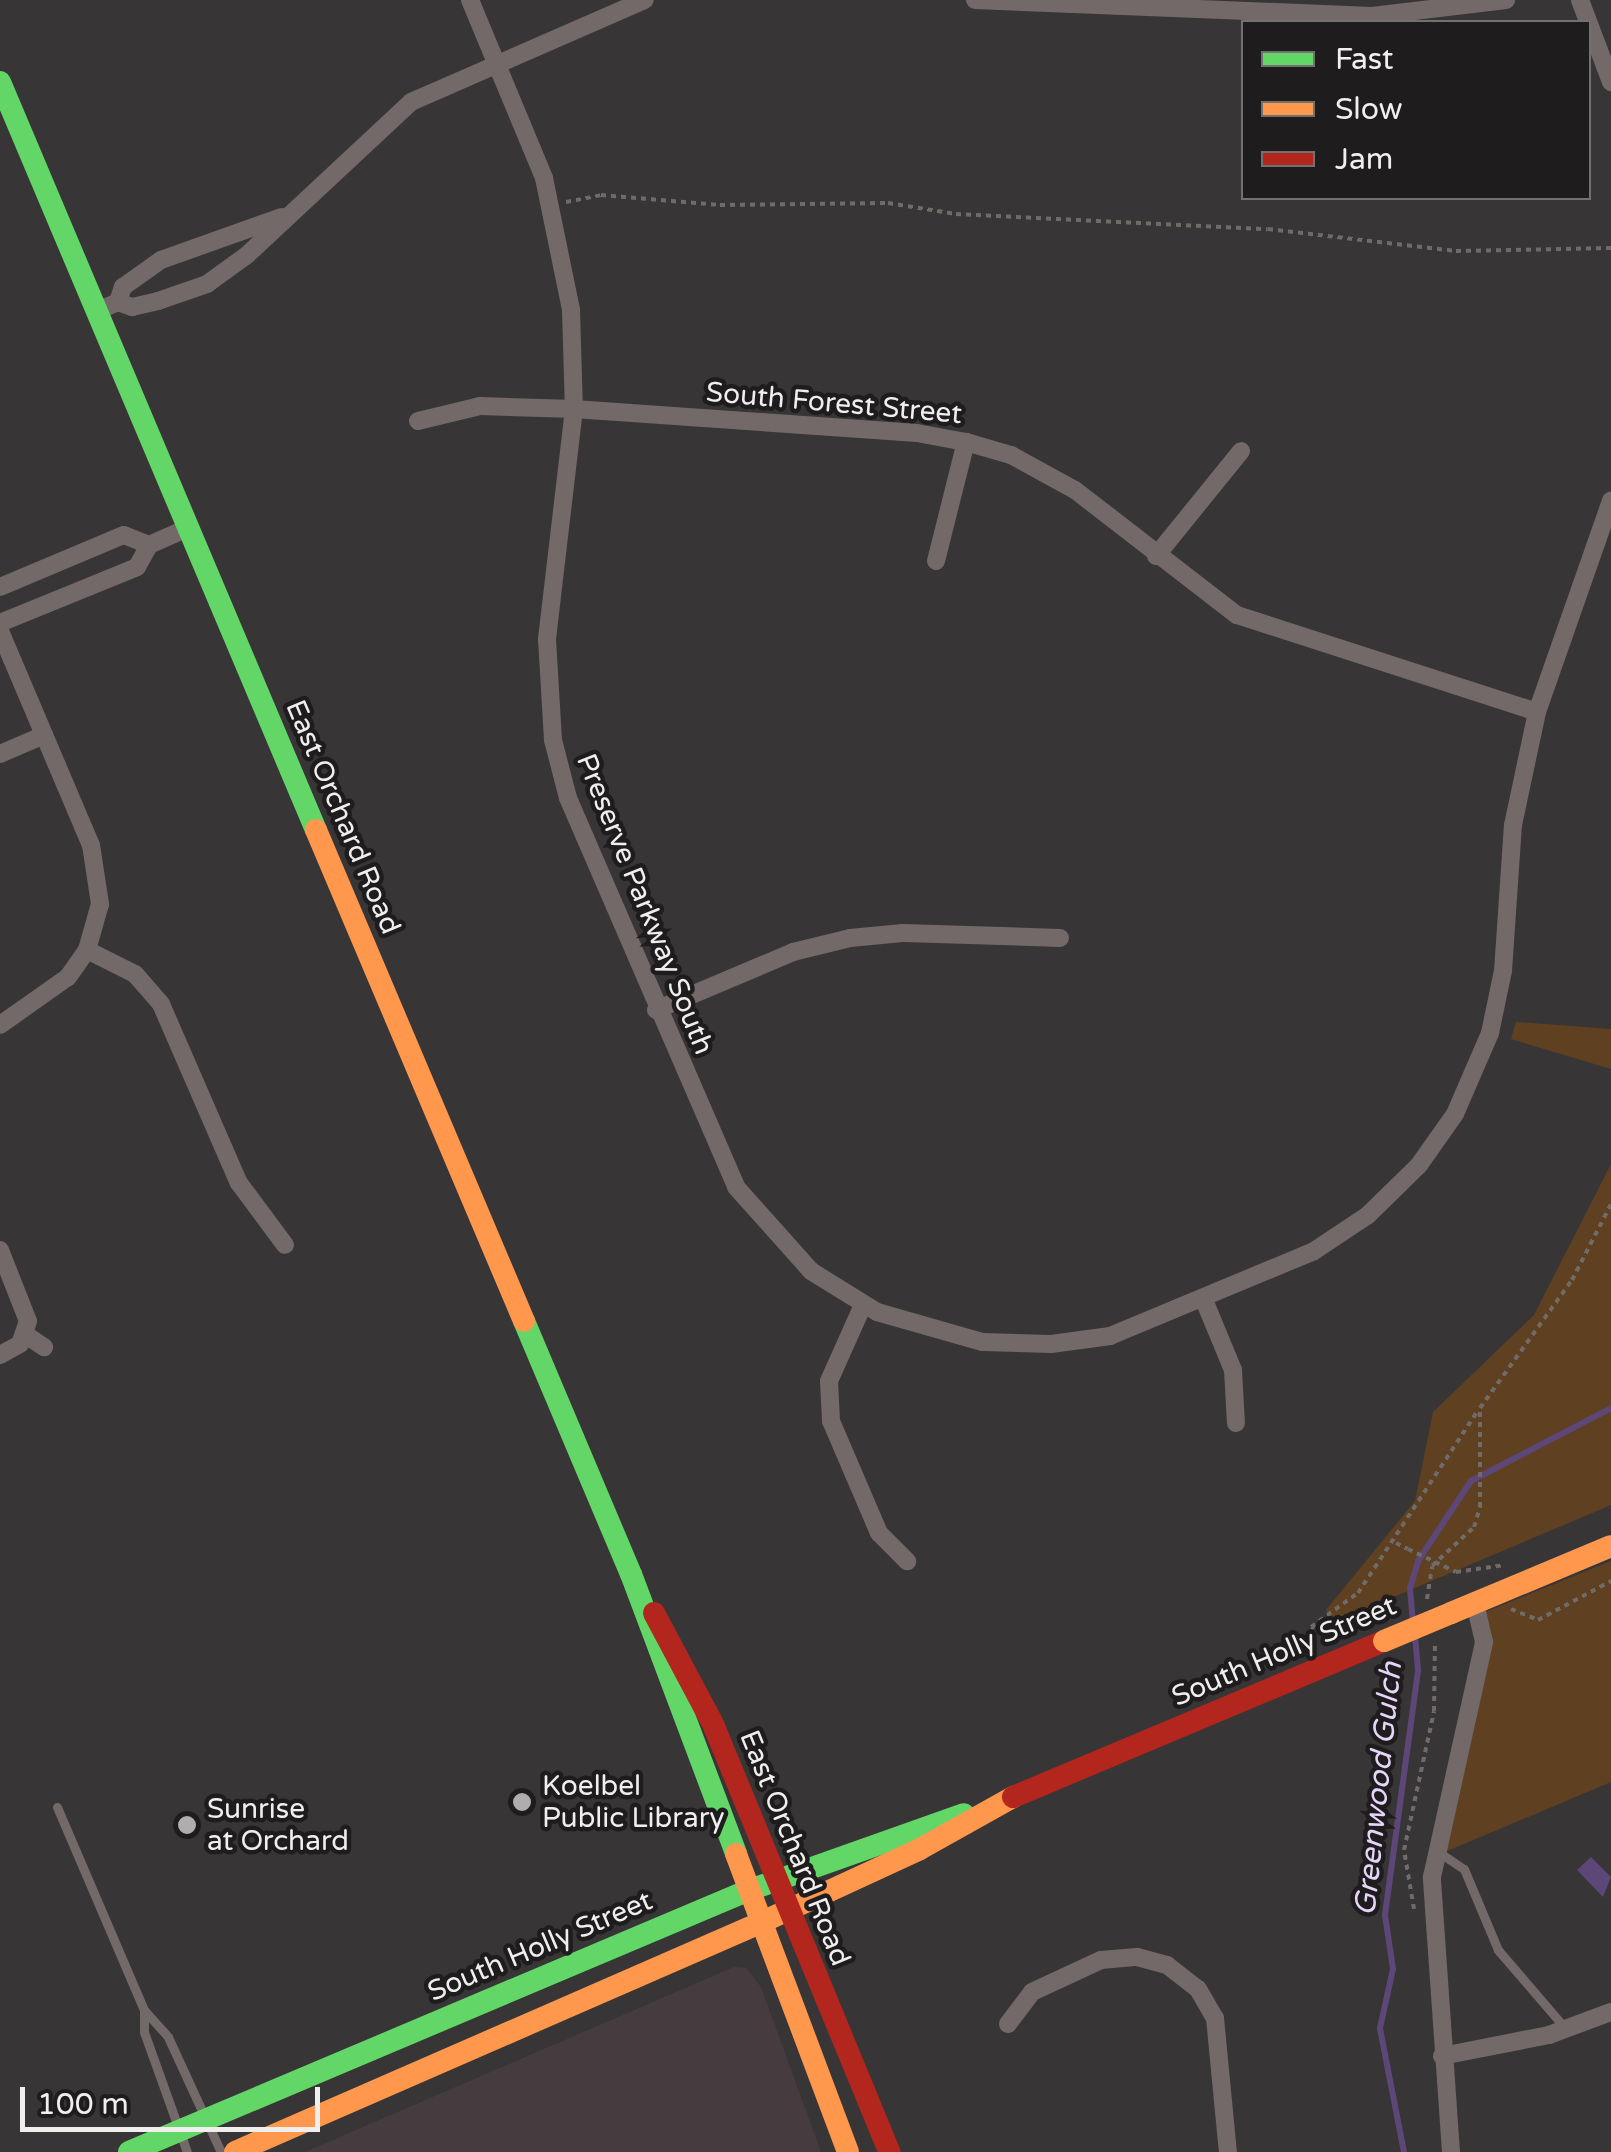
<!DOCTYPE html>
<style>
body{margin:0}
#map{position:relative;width:1611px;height:2152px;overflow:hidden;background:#383536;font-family:"Varela Round",sans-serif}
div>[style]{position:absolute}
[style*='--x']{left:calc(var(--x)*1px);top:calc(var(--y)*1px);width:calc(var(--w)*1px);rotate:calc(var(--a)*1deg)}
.built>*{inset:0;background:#463c3f}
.green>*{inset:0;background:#5f4122}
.water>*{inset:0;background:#5d4778}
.stream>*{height:6px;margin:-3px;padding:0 3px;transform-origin:3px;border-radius:3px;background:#5d4778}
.path>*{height:4px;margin-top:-2px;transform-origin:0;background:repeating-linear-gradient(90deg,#706b69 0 5px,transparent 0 10px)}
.lane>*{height:9px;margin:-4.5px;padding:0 4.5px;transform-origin:4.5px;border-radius:4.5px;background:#726968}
.street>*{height:18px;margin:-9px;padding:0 9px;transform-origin:9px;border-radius:9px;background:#726968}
.fast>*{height:22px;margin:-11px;padding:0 11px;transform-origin:11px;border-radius:11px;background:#63d668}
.slow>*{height:22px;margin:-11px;padding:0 11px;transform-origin:11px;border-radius:11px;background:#ff974d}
.jam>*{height:22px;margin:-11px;padding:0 11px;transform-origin:11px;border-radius:11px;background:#b3261e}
.path-bridge>*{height:4px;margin-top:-2px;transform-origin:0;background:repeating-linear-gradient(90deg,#706b69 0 5px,transparent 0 10px)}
.slow-bridge>*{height:22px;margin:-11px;padding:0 11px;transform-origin:11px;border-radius:11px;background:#ff974d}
.dots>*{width:28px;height:28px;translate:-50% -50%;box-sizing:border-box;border:5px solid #1f1c1d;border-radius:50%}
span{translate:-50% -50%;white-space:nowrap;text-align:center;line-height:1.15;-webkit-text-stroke:9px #1f1c1d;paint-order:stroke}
.street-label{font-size:28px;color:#f1eeee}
.poi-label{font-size:28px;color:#f1eeee}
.left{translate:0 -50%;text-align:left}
.water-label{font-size:30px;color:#e3d6f8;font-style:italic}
.legend{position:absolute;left:1241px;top:20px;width:350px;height:180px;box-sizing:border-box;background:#1f1c1d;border:2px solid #737071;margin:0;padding:12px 18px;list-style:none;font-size:30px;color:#f1eeee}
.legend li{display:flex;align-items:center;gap:20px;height:50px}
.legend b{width:50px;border:2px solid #737071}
.scale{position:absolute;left:20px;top:2087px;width:300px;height:45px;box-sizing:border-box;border:5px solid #f1eeee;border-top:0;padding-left:12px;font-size:30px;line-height:35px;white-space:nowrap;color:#f1eeee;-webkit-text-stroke:8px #1f1c1d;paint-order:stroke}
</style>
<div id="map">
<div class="built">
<div style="clip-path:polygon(734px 1967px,746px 1968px,761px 1987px,821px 2152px,305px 2152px)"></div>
</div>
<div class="green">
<div style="clip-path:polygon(1516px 1022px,1611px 1029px,1611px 1069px,1511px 1039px)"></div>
<div style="clip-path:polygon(1611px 1164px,1611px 1505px,1332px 1623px,1326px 1610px,1415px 1501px,1433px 1412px,1534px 1315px)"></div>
<div style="clip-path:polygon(1611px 1561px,1611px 1782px,1433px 1857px,1481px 1656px,1478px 1615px)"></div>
</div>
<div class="water">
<div style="clip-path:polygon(1591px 1857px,1611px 1877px,1603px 1897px,1577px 1870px)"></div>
</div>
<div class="stream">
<div style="--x:1413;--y:1623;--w:35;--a:-95"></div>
<div style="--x:1410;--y:1588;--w:28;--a:-73"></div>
<div style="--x:1418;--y:1561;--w:96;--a:-56.5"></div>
<div style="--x:1471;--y:1481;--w:158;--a:-27.5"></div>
<div style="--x:1404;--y:2152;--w:126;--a:-101"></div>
<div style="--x:1380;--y:2028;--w:60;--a:-77.6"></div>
<div style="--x:1393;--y:1969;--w:55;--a:-98.4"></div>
<div style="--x:1385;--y:1915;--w:247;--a:-82.3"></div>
<div style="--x:1418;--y:1670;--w:35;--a:-95"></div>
</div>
<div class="path">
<div style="--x:566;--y:202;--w:36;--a:-11"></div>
<div style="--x:601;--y:195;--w:119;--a:4.8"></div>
<div style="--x:720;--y:205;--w:168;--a:-0.7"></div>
<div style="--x:888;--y:203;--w:69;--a:9.2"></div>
<div style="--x:956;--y:214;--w:312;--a:2.8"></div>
<div style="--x:1268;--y:229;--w:189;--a:6.7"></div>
<div style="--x:1456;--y:251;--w:155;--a:-1.1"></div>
<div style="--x:1396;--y:1543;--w:13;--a:27"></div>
<div style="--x:1456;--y:1572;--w:49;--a:-8.3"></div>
<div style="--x:1427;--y:1599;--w:33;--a:-81"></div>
<div style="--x:1432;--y:1566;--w:57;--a:-42.9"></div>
<div style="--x:1474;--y:1527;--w:21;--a:-73"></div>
<div style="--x:1480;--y:1507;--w:99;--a:-90"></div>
<div style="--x:1480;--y:1408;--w:158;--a:-54.3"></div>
<div style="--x:1572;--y:1280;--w:85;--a:-62.8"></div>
<div style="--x:1511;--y:1609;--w:29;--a:22"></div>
<div style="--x:1538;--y:1620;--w:83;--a:-28.1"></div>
<div style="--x:1331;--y:1639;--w:23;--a:-149"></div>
<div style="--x:1311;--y:1627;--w:58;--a:-35.9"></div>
<div style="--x:1358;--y:1593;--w:217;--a:-56.7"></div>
<div style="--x:1414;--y:1909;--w:60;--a:-99.6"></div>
<div style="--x:1404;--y:1850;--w:142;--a:-77.8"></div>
<div style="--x:1434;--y:1711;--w:68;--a:-89.2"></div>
</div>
<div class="lane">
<div style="--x:57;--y:1807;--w:221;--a:66.8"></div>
<div style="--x:144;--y:2010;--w:22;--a:90"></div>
<div style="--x:144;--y:2032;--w:127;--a:70.3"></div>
<div style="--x:1437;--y:1851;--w:32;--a:34"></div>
<div style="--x:1464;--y:1869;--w:88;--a:67.2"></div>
<div style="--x:1498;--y:1950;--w:103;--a:49.3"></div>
<div style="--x:144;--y:2010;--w:36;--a:48"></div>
<div style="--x:168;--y:2037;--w:127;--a:65.3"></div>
</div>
<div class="street">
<div style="--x:470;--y:0;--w:193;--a:67.4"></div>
<div style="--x:544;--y:178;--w:135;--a:78.4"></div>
<div style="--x:571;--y:310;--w:99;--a:88.3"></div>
<div style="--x:574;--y:409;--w:232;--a:96.7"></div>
<div style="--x:547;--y:639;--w:101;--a:86.6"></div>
<div style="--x:553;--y:740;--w:60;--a:75.5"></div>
<div style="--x:568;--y:798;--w:424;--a:66.6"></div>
<div style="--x:736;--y:1187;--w:113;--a:48.2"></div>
<div style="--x:811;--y:1271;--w:78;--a:31.8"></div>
<div style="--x:877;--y:1312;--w:109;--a:15.9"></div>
<div style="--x:982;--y:1342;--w:69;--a:1.7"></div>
<div style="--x:1051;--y:1344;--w:60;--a:-7.7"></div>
<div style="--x:1110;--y:1336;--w:221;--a:-22.6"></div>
<div style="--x:1314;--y:1251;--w:65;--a:-33.7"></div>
<div style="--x:1368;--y:1215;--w:71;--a:-44.4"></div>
<div style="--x:1419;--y:1165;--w:62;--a:-54.8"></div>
<div style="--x:1455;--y:1114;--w:88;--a:-66.6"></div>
<div style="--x:1490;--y:1033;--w:63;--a:-78.2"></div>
<div style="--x:1503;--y:971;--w:146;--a:-86.1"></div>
<div style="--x:1513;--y:825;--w:116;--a:-78"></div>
<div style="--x:1537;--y:712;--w:224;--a:-70.7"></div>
<div style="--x:975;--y:0;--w:397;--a:2.3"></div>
<div style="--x:1372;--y:16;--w:135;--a:-6.8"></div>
<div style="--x:1580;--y:0;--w:88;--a:69.3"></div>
<div style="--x:118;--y:302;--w:16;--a:-72"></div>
<div style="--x:123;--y:287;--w:47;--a:-35.4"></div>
<div style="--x:161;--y:260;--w:128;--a:-19.6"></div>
<div style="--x:97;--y:311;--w:23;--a:-23"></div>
<div style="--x:118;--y:302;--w:15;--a:20"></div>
<div style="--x:132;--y:307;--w:27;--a:-13"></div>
<div style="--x:158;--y:301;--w:52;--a:-19.1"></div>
<div style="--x:207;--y:284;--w:49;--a:-35.9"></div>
<div style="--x:247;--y:255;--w:224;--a:-43"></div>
<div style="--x:411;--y:102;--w:255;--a:-23.6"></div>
<div style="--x:418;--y:421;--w:64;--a:-13.6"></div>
<div style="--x:480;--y:406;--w:94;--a:1.8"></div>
<div style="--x:574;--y:409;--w:344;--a:4"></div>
<div style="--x:917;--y:433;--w:50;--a:10.4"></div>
<div style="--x:966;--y:442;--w:47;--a:16.1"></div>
<div style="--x:1011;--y:455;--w:73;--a:28.7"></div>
<div style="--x:1075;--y:490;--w:205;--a:37.7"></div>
<div style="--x:1237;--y:615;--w:315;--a:17.9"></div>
<div style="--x:1156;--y:556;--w:135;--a:-51"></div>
<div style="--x:936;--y:561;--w:123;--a:-75.9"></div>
<div style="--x:0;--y:587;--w:134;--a:-22.8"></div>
<div style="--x:124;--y:535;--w:27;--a:22"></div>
<div style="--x:0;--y:623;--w:148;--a:-22.2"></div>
<div style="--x:137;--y:567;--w:25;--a:-61"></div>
<div style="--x:149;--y:545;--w:43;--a:-23.6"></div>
<div style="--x:0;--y:631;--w:233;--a:67"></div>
<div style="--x:91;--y:845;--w:60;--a:81.3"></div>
<div style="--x:100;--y:904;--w:48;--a:105.8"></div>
<div style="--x:87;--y:950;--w:33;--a:125"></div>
<div style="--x:68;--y:977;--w:83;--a:144.8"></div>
<div style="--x:0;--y:754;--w:48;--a:-23.4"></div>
<div style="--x:87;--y:950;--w:54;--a:26.6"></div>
<div style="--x:135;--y:974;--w:40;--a:49"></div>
<div style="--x:161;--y:1004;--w:195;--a:66.5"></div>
<div style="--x:239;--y:1183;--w:77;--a:53.4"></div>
<div style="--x:656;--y:1010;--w:149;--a:-22.9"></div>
<div style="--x:793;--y:952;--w:59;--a:-13.8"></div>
<div style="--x:850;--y:938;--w:53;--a:-5.4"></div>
<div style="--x:903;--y:933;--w:157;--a:1.8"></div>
<div style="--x:0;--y:1250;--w:76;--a:68.5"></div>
<div style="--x:28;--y:1321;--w:24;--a:109"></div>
<div style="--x:20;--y:1344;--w:23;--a:151"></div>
<div style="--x:1204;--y:1300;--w:76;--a:67.5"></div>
<div style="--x:1233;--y:1370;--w:53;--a:86.8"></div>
<div style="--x:863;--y:1305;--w:83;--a:114.1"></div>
<div style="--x:829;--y:1381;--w:40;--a:87.1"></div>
<div style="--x:831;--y:1421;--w:122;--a:66.8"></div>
<div style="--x:879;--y:1533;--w:40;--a:45"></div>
<div style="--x:26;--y:1335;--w:22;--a:34"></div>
<div style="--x:1008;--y:2024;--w:40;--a:-53"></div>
<div style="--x:1032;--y:1992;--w:76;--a:-24.9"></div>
<div style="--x:1101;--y:1960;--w:36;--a:-5"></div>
<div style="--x:1137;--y:1957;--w:31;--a:15"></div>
<div style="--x:1167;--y:1965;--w:39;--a:38"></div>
<div style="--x:1198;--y:1989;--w:34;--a:60"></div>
<div style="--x:1215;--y:2018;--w:135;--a:84.5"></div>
<div style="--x:1442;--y:2056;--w:109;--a:-11.1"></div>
<div style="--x:1549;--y:2035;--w:66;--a:-20.4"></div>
<div style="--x:1451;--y:2152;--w:276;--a:-94"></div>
<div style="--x:1432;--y:1877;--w:241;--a:-77.5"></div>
<div style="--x:1484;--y:1642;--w:39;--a:-103"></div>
</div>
<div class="fast">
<div style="--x:0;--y:82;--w:812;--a:67.1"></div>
<div style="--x:524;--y:1321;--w:275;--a:67.1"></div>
<div style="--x:631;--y:1574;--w:299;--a:69.4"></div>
<div style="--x:129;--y:2152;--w:671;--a:-22.9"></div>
<div style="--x:747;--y:1891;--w:230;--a:-19.5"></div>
</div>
<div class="slow">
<div style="--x:316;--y:830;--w:533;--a:67.04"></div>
<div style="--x:1451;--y:1613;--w:173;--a:-22.7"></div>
<div style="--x:736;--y:1854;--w:318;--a:69.4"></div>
<div style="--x:235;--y:2152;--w:573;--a:-23.57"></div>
<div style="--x:760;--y:1923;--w:176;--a:-24.8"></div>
<div style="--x:920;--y:1849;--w:107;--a:-29.2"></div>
</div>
<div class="jam">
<div style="--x:654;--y:1613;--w:126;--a:62"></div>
<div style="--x:713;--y:1724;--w:463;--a:67.6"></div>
<div style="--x:1013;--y:1797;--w:402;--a:-22.8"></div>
</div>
<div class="path-bridge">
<div style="--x:1408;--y:1549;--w:53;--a:25.6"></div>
</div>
<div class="slow-bridge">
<div style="--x:1384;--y:1641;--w:73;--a:-22.7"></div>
</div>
<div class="dots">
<div style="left:522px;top:1802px;background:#b0adae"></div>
<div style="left:187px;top:1825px;background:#b0adae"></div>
</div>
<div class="street-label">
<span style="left:834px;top:403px;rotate:5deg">South Forest Street</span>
<span style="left:343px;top:817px;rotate:67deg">East Orchard Road</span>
<span style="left:645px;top:904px;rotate:68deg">Preserve Parkway South</span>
<span style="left:1284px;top:1651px;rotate:-23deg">South Holly Street</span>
<span style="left:795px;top:1848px;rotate:68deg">East Orchard Road</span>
<span style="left:540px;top:1946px;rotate:-23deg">South Holly Street</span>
</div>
<div class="poi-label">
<span class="left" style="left:542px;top:1802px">Koelbel<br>Public Library</span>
<span class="left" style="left:207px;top:1825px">Sunrise<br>at Orchard</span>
</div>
<div class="water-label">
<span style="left:1379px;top:1789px;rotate:-84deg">Greenwood Gulch</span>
</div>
<ul class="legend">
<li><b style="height:12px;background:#63d668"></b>Fast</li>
<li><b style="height:12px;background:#ff974d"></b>Slow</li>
<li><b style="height:12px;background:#b3261e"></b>Jam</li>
</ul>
<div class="scale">100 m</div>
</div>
